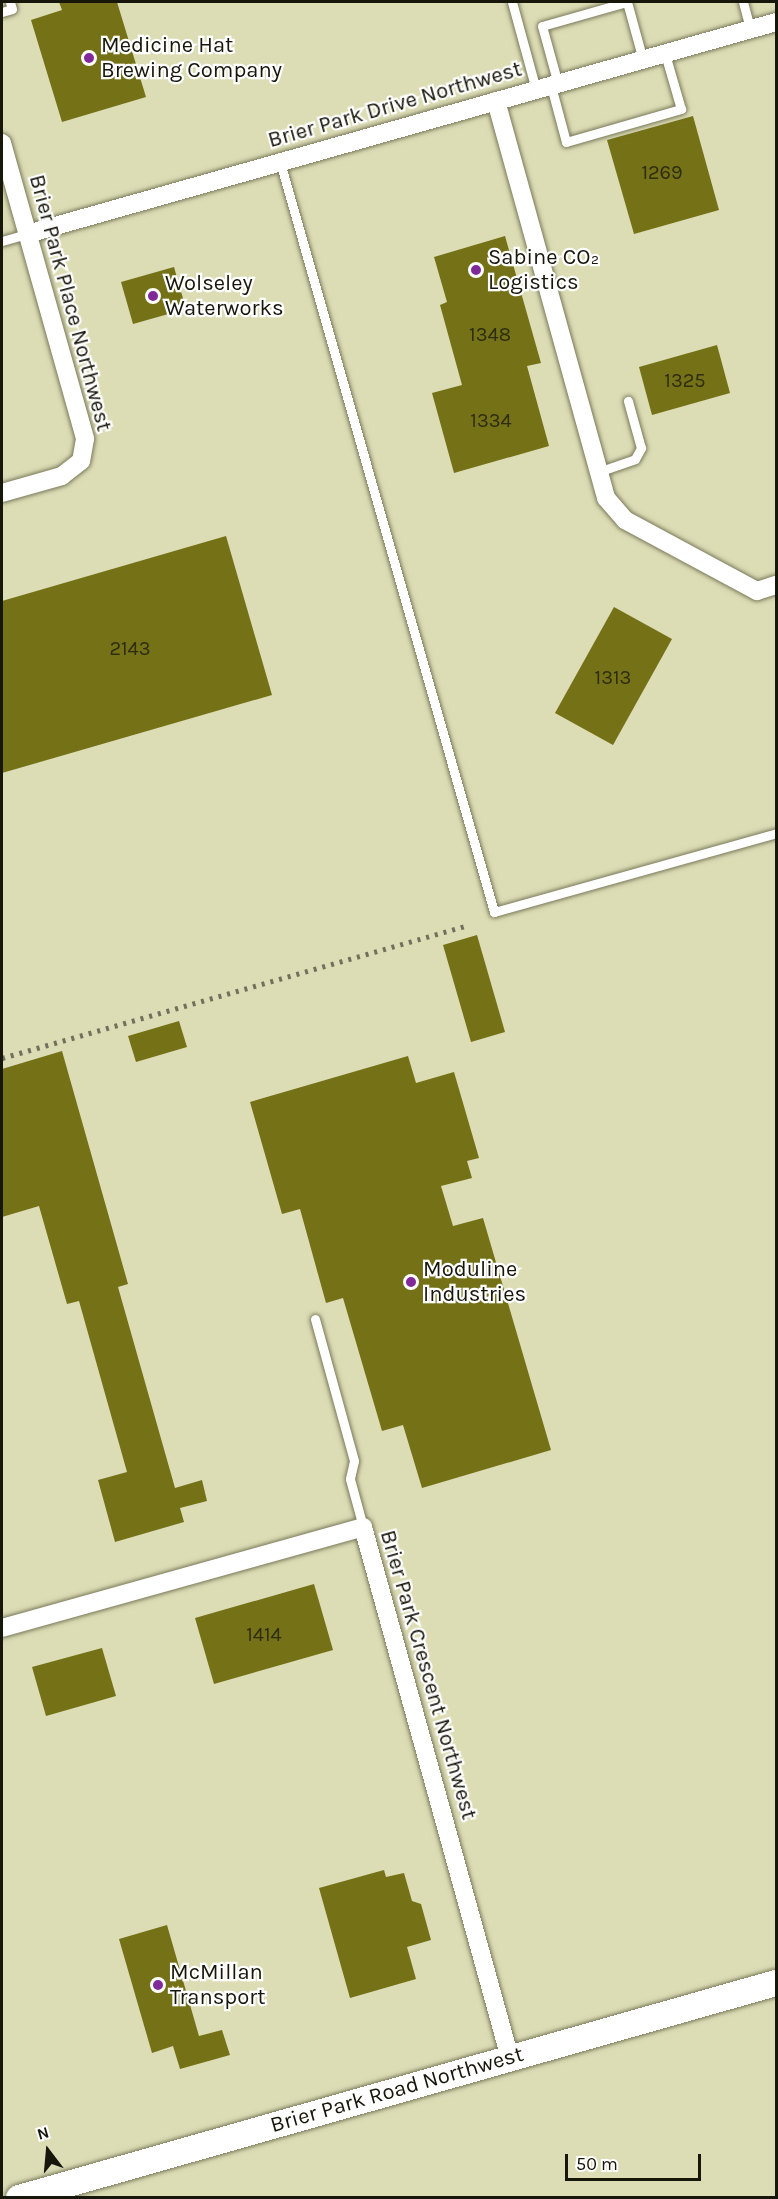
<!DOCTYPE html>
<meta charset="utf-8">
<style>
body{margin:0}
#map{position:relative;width:778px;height:2199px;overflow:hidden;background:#e8e8c7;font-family:Karla,sans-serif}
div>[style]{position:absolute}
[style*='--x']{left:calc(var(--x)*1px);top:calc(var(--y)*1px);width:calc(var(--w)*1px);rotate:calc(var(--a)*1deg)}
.built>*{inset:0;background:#dcdcb5}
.building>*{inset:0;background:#747117}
.roads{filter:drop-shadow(0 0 2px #7a7a5c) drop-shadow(0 0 2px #7a7a5c)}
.lane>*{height:9px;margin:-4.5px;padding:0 4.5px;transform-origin:4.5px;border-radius:4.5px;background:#fff}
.street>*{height:18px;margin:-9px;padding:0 9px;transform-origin:9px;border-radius:9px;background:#fff}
.secondary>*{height:26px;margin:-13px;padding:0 13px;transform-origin:13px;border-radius:13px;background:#fff}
.rail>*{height:4.5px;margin-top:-2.25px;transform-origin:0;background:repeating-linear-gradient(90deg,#71705c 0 3px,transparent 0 9px)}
.dots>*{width:16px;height:16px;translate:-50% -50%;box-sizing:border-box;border:3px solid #fff;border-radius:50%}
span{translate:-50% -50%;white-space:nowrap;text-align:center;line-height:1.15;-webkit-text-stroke:4.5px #fff;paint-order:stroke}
.number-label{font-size:20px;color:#2e2d0e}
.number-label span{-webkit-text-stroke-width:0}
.poi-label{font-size:22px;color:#17160b}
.left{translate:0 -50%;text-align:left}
.street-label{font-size:22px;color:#17160b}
.frame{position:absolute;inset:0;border:3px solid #17160b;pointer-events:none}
.north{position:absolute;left:18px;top:2121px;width:60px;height:60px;-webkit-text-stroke:4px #fff;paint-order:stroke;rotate:344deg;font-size:16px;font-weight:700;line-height:24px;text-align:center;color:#17160b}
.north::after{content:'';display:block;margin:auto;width:21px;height:27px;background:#17160b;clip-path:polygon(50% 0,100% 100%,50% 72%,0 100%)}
.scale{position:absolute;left:565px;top:2154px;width:136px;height:27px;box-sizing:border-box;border:3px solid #17160b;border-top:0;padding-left:8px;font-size:18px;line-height:21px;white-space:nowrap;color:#17160b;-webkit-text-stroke:4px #fff;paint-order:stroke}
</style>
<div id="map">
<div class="built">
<div style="clip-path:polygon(2px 2px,776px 2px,776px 2197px,2px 2197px)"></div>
</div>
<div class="building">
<div style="clip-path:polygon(59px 2px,117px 2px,146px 97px,62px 122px,31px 20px,62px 10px)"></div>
<div style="clip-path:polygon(693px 116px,719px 210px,634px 234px,607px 140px)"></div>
<div style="clip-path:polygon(505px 236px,541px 363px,527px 366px,549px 446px,454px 473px,432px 393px,462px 385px,440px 305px,447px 302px,434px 257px)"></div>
<div style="clip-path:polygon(174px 267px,186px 309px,133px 324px,121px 282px)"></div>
<div style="clip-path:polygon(717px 345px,730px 393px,652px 415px,639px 367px)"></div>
<div style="clip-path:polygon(226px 536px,272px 695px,2px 773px,2px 601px)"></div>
<div style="clip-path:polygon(614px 607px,672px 639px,613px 745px,555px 713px)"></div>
<div style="clip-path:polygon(477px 935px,505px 1032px,471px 1042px,443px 945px)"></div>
<div style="clip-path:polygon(179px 1021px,187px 1047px,136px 1062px,128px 1036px)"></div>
<div style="clip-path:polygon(62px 1051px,128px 1284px,118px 1287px,175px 1488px,202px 1480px,207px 1501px,180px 1508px,184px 1522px,115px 1542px,98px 1480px,127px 1472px,79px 1301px,67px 1304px,39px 1206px,2px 1217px,2px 1069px)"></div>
<div style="clip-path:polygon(408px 1056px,416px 1083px,454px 1072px,479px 1158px,467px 1161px,472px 1178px,441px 1186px,453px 1226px,483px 1218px,551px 1450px,422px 1488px,403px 1425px,382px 1431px,343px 1298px,326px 1303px,300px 1209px,282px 1214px,250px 1102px)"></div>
<div style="clip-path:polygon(314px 1584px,333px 1650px,214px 1684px,195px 1618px)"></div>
<div style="clip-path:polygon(102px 1648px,116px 1696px,46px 1716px,32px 1667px)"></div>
<div style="clip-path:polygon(384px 1870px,386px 1877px,404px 1873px,412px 1901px,421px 1904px,431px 1940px,407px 1947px,416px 1979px,350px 1998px,319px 1888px)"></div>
<div style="clip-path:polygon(167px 1925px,199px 2036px,222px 2030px,230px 2055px,180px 2069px,173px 2046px,152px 2053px,119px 1939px)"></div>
</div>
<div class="roads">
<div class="lane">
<div style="--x:512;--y:2;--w:91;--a:74.7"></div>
<div style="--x:743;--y:2;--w:28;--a:75"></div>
<div style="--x:2;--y:12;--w:10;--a:-17"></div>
<div style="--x:12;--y:9;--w:7;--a:-106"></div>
<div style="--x:558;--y:84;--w:60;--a:-105.4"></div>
<div style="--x:542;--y:26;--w:88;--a:-15.8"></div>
<div style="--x:627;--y:2;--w:60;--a:74.6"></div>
<div style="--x:551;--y:86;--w:58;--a:75"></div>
<div style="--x:566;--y:142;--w:120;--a:-16"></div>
<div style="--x:681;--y:109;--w:57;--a:-106.2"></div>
<div style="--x:280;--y:162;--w:780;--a:74.07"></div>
<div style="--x:494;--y:912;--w:293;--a:-15.6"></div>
<div style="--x:2;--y:241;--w:26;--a:-16"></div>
<div style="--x:598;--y:472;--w:39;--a:-19"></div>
<div style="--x:635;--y:459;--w:13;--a:-61"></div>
<div style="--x:641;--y:448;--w:49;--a:-105.5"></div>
<div style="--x:315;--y:1319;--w:147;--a:74.6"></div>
<div style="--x:354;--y:1461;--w:18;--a:103"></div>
<div style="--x:350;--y:1479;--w:50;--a:74.8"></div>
</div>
<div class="street">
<div style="--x:496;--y:101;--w:412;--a:74.5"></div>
<div style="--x:606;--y:498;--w:29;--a:49"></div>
<div style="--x:625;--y:520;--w:150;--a:28.3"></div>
<div style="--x:757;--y:591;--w:20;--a:-18"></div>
<div style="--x:2;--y:143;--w:307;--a:74.3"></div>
<div style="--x:85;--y:439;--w:22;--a:100"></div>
<div style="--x:81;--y:461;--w:24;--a:142"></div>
<div style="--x:62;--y:476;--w:62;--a:164.2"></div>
<div style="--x:27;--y:234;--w:778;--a:-15.8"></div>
<div style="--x:2;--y:1628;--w:375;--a:-15.6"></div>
<div style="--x:363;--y:1527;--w:551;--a:74.53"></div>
</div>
<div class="secondary">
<div style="--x:19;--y:2198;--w:787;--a:-15.86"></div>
</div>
</div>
<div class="rail">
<div style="--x:2;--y:1058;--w:482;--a:-15.9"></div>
</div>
<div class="dots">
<div style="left:89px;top:58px;background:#7f2a98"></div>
<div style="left:476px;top:270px;background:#7f2a98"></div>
<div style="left:153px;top:296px;background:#7f2a98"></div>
<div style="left:411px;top:1282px;background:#7f2a98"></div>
<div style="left:158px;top:1985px;background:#7f2a98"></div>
</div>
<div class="number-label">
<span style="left:662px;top:172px">1269</span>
<span style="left:490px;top:334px">1348</span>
<span style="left:685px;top:380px">1325</span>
<span style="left:491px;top:420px">1334</span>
<span style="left:130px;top:648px">2143</span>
<span style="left:613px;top:677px">1313</span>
<span style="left:264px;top:1634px">1414</span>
</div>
<div class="poi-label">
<span class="left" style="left:101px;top:58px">Medicine Hat<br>Brewing Company</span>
<span class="left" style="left:488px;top:270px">Sabine CO₂<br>Logistics</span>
<span class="left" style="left:165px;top:296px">Wolseley<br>Waterworks</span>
<span class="left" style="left:423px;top:1282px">Moduline<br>Industries</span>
<span class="left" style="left:170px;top:1985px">McMillan<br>Transport</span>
</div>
<div class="street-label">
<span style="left:395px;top:105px;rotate:-16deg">Brier Park Drive Northwest</span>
<span style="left:70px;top:303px;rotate:75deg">Brier Park Place Northwest</span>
<span style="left:428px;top:1675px;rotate:74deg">Brier Park Crescent Northwest</span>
<span style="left:397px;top:2090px;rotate:-16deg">Brier Park Road Northwest</span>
</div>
<div class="frame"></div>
<div class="north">N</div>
<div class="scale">50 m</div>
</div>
